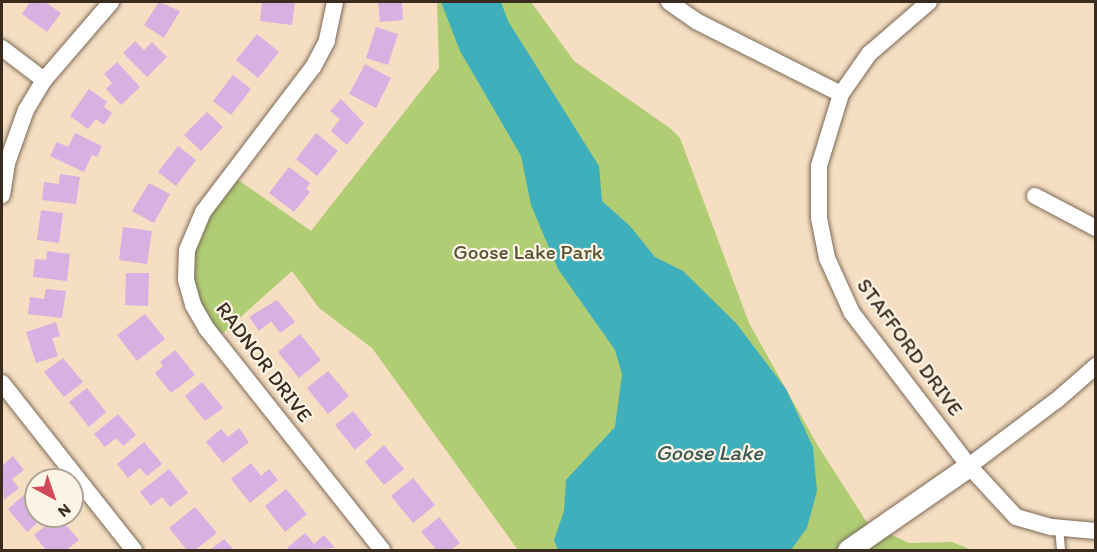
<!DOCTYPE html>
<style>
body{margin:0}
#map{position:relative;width:1097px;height:552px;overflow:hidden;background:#f5dec2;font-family:Itim,sans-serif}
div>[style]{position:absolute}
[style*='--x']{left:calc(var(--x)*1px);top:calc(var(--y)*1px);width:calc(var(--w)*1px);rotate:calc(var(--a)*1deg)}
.green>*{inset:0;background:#b0cd74}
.water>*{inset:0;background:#40afbc}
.building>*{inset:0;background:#d8b0e2}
.roads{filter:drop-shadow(0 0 2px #7c6957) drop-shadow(0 0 2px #7c6957)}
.service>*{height:8px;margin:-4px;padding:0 4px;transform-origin:4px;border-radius:4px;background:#fff}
.minor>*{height:16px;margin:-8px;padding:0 8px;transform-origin:8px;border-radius:8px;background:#fff}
.tertiary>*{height:21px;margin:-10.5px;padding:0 10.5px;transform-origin:10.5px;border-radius:10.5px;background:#fff}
span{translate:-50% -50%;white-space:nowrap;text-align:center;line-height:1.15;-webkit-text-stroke:4.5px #fcf5e5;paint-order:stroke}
.park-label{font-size:21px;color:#585334}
.street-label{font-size:21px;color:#3b2a1e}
.water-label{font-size:22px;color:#3d5955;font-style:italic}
.frame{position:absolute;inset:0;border:3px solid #3b2a1e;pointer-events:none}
.north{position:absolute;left:24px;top:468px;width:60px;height:60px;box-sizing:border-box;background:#fcf5e5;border:2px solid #afa495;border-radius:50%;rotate:140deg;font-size:16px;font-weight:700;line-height:24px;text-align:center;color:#3b2a1e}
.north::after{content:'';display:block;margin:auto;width:21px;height:27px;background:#d1495b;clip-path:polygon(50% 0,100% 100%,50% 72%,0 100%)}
</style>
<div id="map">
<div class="green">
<div style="clip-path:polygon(437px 2px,531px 2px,574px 61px,671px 129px,680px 138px,749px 323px,818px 446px,868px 524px,909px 543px,952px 542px,972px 550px,518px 550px,372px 348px,319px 308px,292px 271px,215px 340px,186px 280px,203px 212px,231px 175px,311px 231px,439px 68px)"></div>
</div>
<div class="water">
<div style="clip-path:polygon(441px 2px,501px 2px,508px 21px,599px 166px,602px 201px,630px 226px,655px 257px,683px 271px,736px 323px,786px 389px,813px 447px,817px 491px,807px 528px,791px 550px,558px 550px,554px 540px,564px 511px,566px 480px,615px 427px,622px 374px,615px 350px,558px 269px,531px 205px,521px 156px,460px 51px)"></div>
</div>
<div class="building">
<div style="clip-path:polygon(30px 2px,45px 2px,61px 13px,47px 32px,22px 14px)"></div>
<div style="clip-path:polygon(159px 2px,180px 11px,164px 38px,144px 25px)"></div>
<div style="clip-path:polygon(262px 2px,295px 2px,292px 25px,260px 21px)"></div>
<div style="clip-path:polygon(378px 2px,402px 2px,403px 20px,380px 22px)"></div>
<div style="clip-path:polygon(376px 27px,398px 34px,388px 65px,366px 58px)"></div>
<div style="clip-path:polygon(257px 34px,279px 52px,258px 78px,236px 60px)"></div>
<div style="clip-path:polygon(135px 41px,144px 50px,152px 42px,167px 57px,147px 77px,123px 53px)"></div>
<div style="clip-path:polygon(117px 62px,140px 87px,121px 105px,106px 89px,112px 83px,104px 74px)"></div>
<div style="clip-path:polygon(365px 64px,391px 78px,376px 108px,349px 94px)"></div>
<div style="clip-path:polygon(233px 75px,251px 89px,231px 115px,213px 101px)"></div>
<div style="clip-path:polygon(89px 89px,107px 102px,104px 107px,112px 113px,104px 125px,96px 119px,88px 129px,70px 116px)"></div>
<div style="clip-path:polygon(341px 99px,364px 123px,347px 145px,331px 131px,340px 119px,330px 111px)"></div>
<div style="clip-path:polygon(207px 112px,223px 127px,201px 151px,184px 135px)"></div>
<div style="clip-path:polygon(75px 133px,102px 146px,97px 157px,92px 155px,84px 172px,50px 156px,57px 142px,68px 147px)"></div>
<div style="clip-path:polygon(316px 133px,338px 151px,317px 176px,296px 159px)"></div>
<div style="clip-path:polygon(178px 146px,196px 160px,176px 186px,158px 172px)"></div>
<div style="clip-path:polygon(289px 167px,310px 183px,306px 189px,310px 192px,294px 212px,269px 193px)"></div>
<div style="clip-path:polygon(60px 174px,80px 177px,76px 204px,42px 200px,44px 182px,59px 184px)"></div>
<div style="clip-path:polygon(149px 183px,170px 194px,154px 223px,132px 211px)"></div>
<div style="clip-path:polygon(41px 210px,63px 213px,59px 243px,37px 240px)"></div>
<div style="clip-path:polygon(123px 227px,152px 231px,147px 264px,119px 260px)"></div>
<div style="clip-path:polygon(47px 251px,70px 254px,67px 281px,33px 277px,35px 259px,46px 260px)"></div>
<div style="clip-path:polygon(126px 273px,149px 273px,148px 306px,125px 305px)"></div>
<div style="clip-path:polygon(46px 289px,66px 291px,62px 318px,28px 314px,30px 297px,44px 299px)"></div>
<div style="clip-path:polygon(277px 300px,295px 322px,280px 333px,271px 321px,259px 331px,249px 317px)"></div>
<div style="clip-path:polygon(145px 314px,165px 339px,137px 361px,117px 335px)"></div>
<div style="clip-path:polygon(56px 322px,60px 336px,52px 338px,58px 356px,36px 363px,26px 332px)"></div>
<div style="clip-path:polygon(300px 334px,321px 360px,299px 378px,278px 352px)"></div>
<div style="clip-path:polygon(175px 350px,195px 375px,171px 393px,155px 373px,163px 366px,160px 362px)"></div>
<div style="clip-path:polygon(63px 358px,83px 382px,64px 397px,44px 372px)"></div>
<div style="clip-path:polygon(328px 371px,349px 396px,328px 414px,307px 388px)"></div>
<div style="clip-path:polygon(202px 382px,223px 408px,205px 421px,185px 396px)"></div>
<div style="clip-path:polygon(87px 388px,106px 412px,89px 427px,69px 402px)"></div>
<div style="clip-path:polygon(353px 411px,372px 435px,355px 450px,335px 425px)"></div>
<div style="clip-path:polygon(118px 414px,136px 435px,123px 446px,116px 438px,105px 447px,94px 434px)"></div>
<div style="clip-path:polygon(239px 428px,249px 442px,223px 463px,206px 442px,221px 429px,228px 437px)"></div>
<div style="clip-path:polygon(144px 442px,162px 464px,147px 476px,140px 468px,128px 478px,117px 464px)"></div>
<div style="clip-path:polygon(384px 445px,404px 469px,384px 485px,365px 462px)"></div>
<div style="clip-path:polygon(13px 456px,24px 470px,12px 479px,19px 488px,4px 500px,2px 466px)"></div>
<div style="clip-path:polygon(251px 463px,261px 476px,269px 469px,278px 480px,250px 503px,231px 479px)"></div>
<div style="clip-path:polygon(169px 469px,188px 493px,170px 507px,162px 497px,151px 506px,140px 492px)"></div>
<div style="clip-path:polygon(413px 478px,435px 505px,413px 523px,391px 496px)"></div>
<div style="clip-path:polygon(34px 486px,36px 516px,45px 516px,27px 532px,8px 509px)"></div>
<div style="clip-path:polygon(286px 489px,307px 514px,285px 532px,265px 506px)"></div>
<div style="clip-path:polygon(195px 507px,217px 533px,195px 550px,187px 550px,169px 528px)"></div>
<div style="clip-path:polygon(58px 516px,79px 540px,66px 550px,46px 550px,34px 535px)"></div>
<div style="clip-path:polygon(439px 517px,460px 543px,450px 550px,437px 550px,421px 532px)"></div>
<div style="clip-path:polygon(305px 533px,314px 544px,324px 535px,335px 548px,290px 550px,287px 548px)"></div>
<div style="clip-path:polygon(224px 539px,234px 550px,210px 550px)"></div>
</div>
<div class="roads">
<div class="service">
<div style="--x:1059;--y:527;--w:23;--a:85"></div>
</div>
<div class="minor">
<div style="--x:335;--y:2;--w:40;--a:102"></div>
<div style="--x:327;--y:41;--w:30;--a:118"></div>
<div style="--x:313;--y:67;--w:182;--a:127.2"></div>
<div style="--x:203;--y:212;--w:41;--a:112.8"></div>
<div style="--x:187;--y:250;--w:30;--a:92"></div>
<div style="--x:186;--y:280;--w:26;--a:74"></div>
<div style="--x:193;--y:305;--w:28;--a:60"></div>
<div style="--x:207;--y:329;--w:282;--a:51.6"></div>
<div style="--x:669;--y:2;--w:33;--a:35"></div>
<div style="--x:696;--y:21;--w:162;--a:26.7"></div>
<div style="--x:929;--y:2;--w:79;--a:139.1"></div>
<div style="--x:869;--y:54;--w:49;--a:125"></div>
<div style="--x:841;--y:94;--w:75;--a:107"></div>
<div style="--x:819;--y:166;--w:52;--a:90"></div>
<div style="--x:819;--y:218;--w:41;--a:78.7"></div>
<div style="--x:827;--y:258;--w:60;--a:65.6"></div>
<div style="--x:852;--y:313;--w:193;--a:52.6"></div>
<div style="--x:969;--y:466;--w:69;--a:47.3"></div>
<div style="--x:1016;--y:517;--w:37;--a:16"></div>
<div style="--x:1052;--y:527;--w:44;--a:5.2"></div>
<div style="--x:2;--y:48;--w:53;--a:37.3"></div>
<div style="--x:2;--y:195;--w:32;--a:-81"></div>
<div style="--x:7;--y:163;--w:56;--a:-70.3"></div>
<div style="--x:26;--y:110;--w:35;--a:-59"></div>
<div style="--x:44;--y:80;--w:103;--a:-49.3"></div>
<div style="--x:1035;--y:196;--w:69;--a:27.7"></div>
<div style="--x:2;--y:383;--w:213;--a:51.7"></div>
<div style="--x:969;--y:466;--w:110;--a:-36.9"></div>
<div style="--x:1057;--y:400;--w:52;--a:-41.1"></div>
</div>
<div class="tertiary">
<div style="--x:848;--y:550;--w:147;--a:-34.8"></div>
</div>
</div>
<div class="park-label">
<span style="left:528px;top:252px">Goose Lake Park</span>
</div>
<div class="street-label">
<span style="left:910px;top:347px;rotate:54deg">STAFFORD DRIVE</span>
<span style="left:264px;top:362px;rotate:53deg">RADNOR DRIVE</span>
</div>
<div class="water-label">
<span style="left:709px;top:453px">Goose Lake</span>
</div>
<div class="frame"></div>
<div class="north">N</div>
</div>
